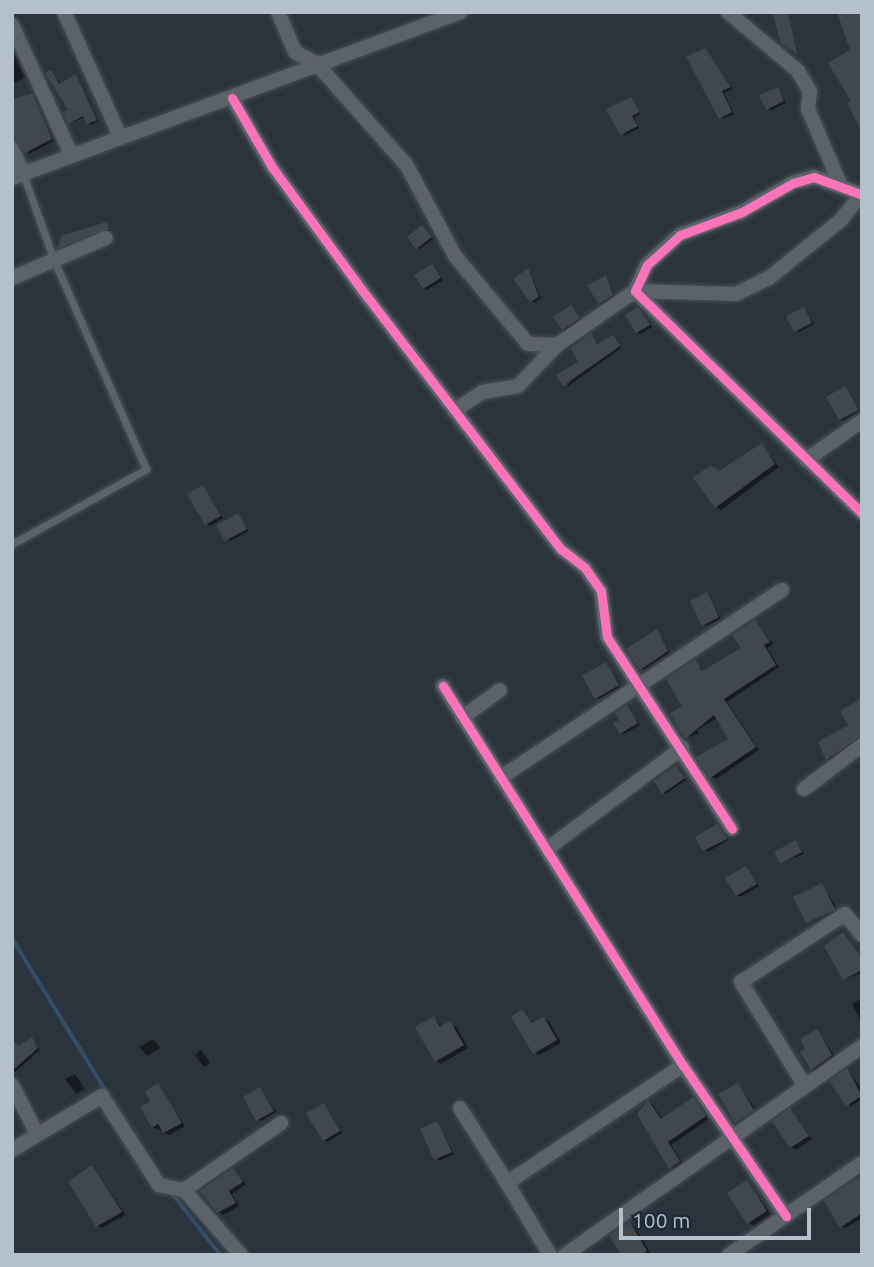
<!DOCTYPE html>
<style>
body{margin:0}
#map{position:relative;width:874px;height:1267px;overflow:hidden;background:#2b333c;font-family:Ubuntu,sans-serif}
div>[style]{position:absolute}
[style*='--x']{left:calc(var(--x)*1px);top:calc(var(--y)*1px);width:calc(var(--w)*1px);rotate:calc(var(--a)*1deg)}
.shadow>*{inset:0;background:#0007}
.stream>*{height:3.5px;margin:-1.75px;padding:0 1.75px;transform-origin:1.75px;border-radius:1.75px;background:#354d68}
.building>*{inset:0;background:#40474f}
.roads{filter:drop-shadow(0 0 2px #494f56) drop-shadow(0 0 2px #494f56)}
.lane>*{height:7px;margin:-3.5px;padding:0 3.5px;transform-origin:3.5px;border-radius:3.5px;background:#5c6269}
.street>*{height:14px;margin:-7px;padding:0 7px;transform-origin:7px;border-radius:7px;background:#5c6269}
.cycleway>*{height:9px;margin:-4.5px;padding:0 4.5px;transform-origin:4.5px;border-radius:4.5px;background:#fb73b8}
span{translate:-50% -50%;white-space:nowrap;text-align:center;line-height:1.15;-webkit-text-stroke:5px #1d2a38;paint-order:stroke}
.frame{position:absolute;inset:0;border:14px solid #b5c0cd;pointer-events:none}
.scale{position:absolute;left:619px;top:1208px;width:192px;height:32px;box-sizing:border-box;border:4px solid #b5c0cd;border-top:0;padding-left:9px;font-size:21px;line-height:24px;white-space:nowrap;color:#b5c0cd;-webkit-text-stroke:5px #1d2a38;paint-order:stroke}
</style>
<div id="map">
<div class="shadow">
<div style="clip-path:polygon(12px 48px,25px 77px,12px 84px)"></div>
<div style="clip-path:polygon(705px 50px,733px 89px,724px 93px,734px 114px,723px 119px)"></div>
<div style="clip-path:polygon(51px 72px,61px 85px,78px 78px,98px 121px,91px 125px,86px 117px,69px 123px,70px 111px)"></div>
<div style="clip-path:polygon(778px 89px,786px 103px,771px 110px,768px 109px)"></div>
<div style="clip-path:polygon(32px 95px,54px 141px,29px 154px,21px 142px,12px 142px,12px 102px)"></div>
<div style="clip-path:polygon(631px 99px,640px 114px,634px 117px,639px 128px,624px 136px)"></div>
<div style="clip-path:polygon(106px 224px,110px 230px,60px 247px)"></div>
<div style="clip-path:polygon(425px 229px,433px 239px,420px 249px,418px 248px)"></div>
<div style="clip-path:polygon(432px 266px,443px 280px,427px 290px,424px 288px)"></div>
<div style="clip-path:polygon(528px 270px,541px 298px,534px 303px,532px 301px)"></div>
<div style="clip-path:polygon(606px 277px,615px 297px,603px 305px,600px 303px)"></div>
<div style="clip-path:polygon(571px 307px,581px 320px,566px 330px,563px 329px)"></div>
<div style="clip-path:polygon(638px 309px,652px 327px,640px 334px,637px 332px)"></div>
<div style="clip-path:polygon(804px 309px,814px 324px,799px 332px,796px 330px)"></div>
<div style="clip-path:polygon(591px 336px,599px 345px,613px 337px,621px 348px,567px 387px)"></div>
<div style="clip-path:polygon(845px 388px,860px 411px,843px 421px,840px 419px)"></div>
<div style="clip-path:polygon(762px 445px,779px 467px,721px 510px,716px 507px,720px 473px)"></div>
<div style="clip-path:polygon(203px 487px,223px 518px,210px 526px,207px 524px)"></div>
<div style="clip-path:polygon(238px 515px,249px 531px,230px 541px,227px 540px)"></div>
<div style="clip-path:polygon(707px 594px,721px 619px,706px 626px,703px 625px)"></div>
<div style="clip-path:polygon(755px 622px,773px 644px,767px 648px,779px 667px,727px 702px,759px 750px,716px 779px,712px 777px,731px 739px,718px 718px,697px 730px,699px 734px,686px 737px,684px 707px,695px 661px,704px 672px,743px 649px)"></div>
<div style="clip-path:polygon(657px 631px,670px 653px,644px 670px,641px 668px)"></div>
<div style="clip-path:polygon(606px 664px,621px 687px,599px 699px,596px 697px)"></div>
<div style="clip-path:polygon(862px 700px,862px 739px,832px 762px,827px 759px)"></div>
<div style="clip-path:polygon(627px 707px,640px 725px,624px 734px,621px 733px)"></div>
<div style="clip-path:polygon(676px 768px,686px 780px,666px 794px,663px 792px)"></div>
<div style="clip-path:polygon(717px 827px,728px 840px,708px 852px,698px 837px)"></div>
<div style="clip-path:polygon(796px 842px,804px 854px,781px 862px)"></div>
<div style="clip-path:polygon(746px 868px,759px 886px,740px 897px,737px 895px)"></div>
<div style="clip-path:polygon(822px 885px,836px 906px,808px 920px)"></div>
<div style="clip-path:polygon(838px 910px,839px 912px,810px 923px)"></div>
<div style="clip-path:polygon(862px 959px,862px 973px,845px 979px)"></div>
<div style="clip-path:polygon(862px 998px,862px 1023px,852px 1004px)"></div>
<div style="clip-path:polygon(523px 1011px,534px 1024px,544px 1019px,549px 1021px,561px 1043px,539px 1055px,534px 1052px)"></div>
<div style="clip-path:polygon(434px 1018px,443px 1028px,456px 1026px,468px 1048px,441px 1064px,436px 1061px)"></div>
<div style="clip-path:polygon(817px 1031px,836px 1058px,817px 1072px,812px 1069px,808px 1050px)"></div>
<div style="clip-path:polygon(32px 1039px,40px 1050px,15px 1072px,12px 1070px)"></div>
<div style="clip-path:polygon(153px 1039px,160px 1048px,147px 1056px,139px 1047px)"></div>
<div style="clip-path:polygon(201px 1050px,210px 1063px,204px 1067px,195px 1055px)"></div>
<div style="clip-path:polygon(847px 1070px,862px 1089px,862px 1099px,850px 1107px)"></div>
<div style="clip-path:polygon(75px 1074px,85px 1089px,76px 1094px,65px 1079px)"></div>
<div style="clip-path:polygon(158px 1085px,185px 1126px,170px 1135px,153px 1127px)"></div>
<div style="clip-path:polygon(738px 1085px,755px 1108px,736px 1120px)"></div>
<div style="clip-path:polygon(260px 1089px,276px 1112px,261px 1121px,258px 1119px)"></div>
<div style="clip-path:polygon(693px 1099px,709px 1119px,671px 1145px,683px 1164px,674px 1170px,642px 1106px,652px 1104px,663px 1120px)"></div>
<div style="clip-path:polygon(324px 1105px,342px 1133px,327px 1142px,324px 1140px)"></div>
<div style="clip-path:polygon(790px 1110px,812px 1139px,796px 1150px,791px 1147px)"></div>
<div style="clip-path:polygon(437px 1123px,454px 1154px,439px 1161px,422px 1130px)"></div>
<div style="clip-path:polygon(93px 1167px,125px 1215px,102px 1228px,97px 1225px)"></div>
<div style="clip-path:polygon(233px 1170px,246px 1184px,232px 1194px,239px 1206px,223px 1215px,219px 1212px)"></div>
<div style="clip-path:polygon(862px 1175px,862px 1218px,845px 1228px,841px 1226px)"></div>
<div style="clip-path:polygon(747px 1182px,771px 1214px,754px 1226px,749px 1223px)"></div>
<div style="clip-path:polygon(630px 1224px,635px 1227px,651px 1254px,623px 1255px)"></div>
</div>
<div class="stream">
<div style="--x:12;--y:938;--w:180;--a:58.4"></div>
<div style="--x:171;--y:1192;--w:80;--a:51.6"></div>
</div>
<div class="building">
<div style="clip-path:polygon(772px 12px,788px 12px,797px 54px,781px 44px)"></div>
<div style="clip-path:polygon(837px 12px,862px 12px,862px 133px,847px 103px,851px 101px,828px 63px,850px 50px)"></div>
<div style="clip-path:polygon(705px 48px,731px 87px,722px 91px,732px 112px,719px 119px,686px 57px)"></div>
<div style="clip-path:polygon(51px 70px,59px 84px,76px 74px,97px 120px,87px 124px,83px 116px,68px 124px,63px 112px,68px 110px,45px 73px)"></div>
<div style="clip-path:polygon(778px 87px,784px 101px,766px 110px,759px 95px)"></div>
<div style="clip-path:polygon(32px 93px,52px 139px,25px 153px,12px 139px,12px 100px)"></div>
<div style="clip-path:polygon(631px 97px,639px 112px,632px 116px,638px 126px,620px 135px,606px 109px)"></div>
<div style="clip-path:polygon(106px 222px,109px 229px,58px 248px,61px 236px)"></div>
<div style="clip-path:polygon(422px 225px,432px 237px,416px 249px,407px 237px)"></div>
<div style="clip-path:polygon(432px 264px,441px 278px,423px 289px,414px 275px)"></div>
<div style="clip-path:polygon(528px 268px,539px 297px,530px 302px,513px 279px)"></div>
<div style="clip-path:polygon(606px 275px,613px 295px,599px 304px,587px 286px)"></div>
<div style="clip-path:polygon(571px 305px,580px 318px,562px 330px,553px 317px)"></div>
<div style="clip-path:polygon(638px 307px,650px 325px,636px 333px,625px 315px)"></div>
<div style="clip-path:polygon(804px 307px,812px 323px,794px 332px,786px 316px)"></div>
<div style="clip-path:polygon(591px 333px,597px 344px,613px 335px,620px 346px,563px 386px,556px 375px,578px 362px,571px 348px)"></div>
<div style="clip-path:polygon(845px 386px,859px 410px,839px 420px,826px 397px)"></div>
<div style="clip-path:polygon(762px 443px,775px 464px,715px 508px,693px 478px,711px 465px,719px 471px)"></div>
<div style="clip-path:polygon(203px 485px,221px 516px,205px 525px,187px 494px)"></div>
<div style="clip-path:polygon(238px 513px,247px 529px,225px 541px,216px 525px)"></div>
<div style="clip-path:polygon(707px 592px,719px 617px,702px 626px,690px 601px)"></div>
<div style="clip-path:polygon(755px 620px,770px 642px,764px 645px,776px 665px,724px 699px,756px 747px,710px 778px,696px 757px,728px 739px,714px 715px,685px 739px,670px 713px,682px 707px,666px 679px,695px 659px,702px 671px,741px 648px,732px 635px)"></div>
<div style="clip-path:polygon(657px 629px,668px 651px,640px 670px,626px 649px)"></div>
<div style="clip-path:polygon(606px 662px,619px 685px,595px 699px,582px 676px)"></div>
<div style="clip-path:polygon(862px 698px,862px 735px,826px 760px,818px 742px,848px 725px,840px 711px)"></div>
<div style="clip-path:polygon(627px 705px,638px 723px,620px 734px,613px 723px,619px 720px,615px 713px)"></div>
<div style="clip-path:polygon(676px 766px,685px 778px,662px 794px,654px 781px)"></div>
<div style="clip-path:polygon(717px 824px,727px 839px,703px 851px,695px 837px)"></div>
<div style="clip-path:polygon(796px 840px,802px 852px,780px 864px,774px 852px)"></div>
<div style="clip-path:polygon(746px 866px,757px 884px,736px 896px,725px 878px)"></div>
<div style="clip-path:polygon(822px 883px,835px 909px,806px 923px,793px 897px)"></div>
<div style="clip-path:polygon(843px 932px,862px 958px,862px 970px,843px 980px,824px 946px)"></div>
<div style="clip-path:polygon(522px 1009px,532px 1023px,544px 1017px,557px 1040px,533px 1054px,511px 1017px)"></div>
<div style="clip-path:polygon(434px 1016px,440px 1027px,450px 1021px,464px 1045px,435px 1062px,415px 1027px)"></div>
<div style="clip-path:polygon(817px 1029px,832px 1055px,811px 1070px,800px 1052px,805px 1049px,800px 1039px)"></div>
<div style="clip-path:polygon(12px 1037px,18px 1046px,32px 1037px,38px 1048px,12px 1071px)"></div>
<div style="clip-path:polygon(847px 1068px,862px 1096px,846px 1106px,829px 1081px)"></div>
<div style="clip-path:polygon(158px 1083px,182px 1123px,163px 1133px,158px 1124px,152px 1128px,140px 1107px,150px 1101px,145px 1091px)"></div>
<div style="clip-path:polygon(738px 1083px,754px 1110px,735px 1123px,718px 1094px)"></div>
<div style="clip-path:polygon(260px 1087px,274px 1111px,256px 1121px,243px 1097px)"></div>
<div style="clip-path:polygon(693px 1097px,706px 1116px,668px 1142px,680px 1161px,669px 1169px,637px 1114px,648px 1100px,661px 1119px)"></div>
<div style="clip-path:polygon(324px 1103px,340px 1131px,323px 1141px,306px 1113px)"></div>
<div style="clip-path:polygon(790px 1108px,809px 1136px,790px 1148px,772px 1121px)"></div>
<div style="clip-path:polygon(437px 1121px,452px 1152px,434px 1160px,420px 1129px)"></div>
<div style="clip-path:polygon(92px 1165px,122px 1212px,96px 1227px,68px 1182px)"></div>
<div style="clip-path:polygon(233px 1168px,243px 1182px,229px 1191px,236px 1203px,217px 1213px,200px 1191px)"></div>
<div style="clip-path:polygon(862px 1175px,862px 1213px,840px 1228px,824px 1201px)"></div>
<div style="clip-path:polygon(747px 1180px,767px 1211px,747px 1224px,727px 1193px)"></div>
<div style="clip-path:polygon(630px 1222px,647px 1251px,640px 1255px,621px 1255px,609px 1235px)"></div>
</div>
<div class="roads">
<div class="lane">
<div style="--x:12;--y:544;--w:154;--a:-29.2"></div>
<div style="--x:146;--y:469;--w:228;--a:-113.8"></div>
<div style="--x:54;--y:260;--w:91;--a:-109.8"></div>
</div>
<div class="street">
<div style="--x:64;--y:12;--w:138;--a:65.7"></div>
<div style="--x:278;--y:12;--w:43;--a:67"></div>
<div style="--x:295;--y:52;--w:24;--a:28"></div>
<div style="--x:316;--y:63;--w:137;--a:48.5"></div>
<div style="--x:407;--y:166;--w:102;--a:61.9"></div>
<div style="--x:455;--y:256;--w:114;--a:50.3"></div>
<div style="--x:528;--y:344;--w:29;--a:2"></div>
<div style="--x:728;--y:12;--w:92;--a:40.1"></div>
<div style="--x:798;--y:71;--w:24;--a:60"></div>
<div style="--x:810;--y:92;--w:17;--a:97"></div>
<div style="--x:808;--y:109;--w:84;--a:66.8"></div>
<div style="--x:12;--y:25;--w:144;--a:65.4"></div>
<div style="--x:232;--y:98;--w:80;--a:59.9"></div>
<div style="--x:272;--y:167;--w:152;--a:53.8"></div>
<div style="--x:362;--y:290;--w:327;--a:52.5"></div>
<div style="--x:561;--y:549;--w:31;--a:38"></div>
<div style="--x:585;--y:568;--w:28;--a:55"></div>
<div style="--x:601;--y:591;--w:46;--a:82.6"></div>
<div style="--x:607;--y:637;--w:229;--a:56.9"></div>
<div style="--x:12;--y:149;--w:26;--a:65"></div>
<div style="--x:12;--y:178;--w:478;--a:-20.3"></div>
<div style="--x:860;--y:194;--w:49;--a:-159.7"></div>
<div style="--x:814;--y:177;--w:22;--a:164"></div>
<div style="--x:793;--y:183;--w:59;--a:150.4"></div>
<div style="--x:742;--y:212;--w:66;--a:159.6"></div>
<div style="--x:680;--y:235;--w:45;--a:137.7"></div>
<div style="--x:647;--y:265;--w:29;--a:115"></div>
<div style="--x:635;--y:291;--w:318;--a:44.4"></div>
<div style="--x:12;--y:278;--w:102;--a:-23.1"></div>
<div style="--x:454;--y:411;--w:34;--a:-34"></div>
<div style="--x:482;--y:392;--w:36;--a:-9"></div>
<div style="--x:518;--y:386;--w:57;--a:-46.4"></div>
<div style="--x:557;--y:345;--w:95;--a:-34.7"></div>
<div style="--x:635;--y:291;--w:101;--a:1.7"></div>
<div style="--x:736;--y:294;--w:37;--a:-26"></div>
<div style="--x:769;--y:278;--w:92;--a:-38.9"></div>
<div style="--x:841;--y:220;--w:34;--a:-52"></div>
<div style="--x:806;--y:460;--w:68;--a:-34.9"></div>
<div style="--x:443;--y:686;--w:449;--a:57.7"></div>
<div style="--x:683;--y:1065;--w:183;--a:55.7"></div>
<div style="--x:462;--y:718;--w:47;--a:-36.4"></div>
<div style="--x:500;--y:778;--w:339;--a:-33.7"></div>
<div style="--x:804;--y:789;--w:73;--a:-37.2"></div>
<div style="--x:547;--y:849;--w:169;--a:-36.8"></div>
<div style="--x:803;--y:1083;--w:119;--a:-121.5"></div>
<div style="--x:741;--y:982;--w:124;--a:-33.2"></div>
<div style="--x:845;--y:914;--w:27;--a:51"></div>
<div style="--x:12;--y:1085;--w:53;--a:62.9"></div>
<div style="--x:460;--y:1108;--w:89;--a:57.9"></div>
<div style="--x:12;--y:1150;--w:105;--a:-31"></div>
<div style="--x:102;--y:1096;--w:106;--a:57.4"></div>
<div style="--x:159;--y:1185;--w:25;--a:11"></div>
<div style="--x:184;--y:1190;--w:86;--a:48.8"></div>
<div style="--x:184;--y:1190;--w:118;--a:-34.6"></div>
<div style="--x:550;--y:1255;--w:84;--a:-120.8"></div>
<div style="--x:507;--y:1183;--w:212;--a:-33.8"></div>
<div style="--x:565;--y:1255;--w:363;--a:-35.1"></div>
<div style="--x:729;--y:1255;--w:162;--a:-34.7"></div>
</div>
</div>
<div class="cycleway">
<div style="--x:232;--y:98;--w:80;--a:59.9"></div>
<div style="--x:272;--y:167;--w:152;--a:53.8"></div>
<div style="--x:362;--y:290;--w:327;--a:52.5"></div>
<div style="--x:561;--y:549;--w:31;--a:38"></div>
<div style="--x:585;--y:568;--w:28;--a:55"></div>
<div style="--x:601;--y:591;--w:46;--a:82.6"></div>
<div style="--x:607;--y:637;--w:229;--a:56.9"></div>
<div style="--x:860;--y:194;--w:49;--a:-159.7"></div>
<div style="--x:814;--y:177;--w:22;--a:164"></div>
<div style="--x:793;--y:183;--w:59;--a:150.4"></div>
<div style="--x:742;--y:212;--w:66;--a:159.6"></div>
<div style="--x:680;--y:235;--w:45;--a:137.7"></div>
<div style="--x:647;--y:265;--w:29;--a:115"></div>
<div style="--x:635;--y:291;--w:318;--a:44.4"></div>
<div style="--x:443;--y:686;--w:449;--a:57.7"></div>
<div style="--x:683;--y:1065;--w:183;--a:55.7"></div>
</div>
<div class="frame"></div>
<div class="scale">100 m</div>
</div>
